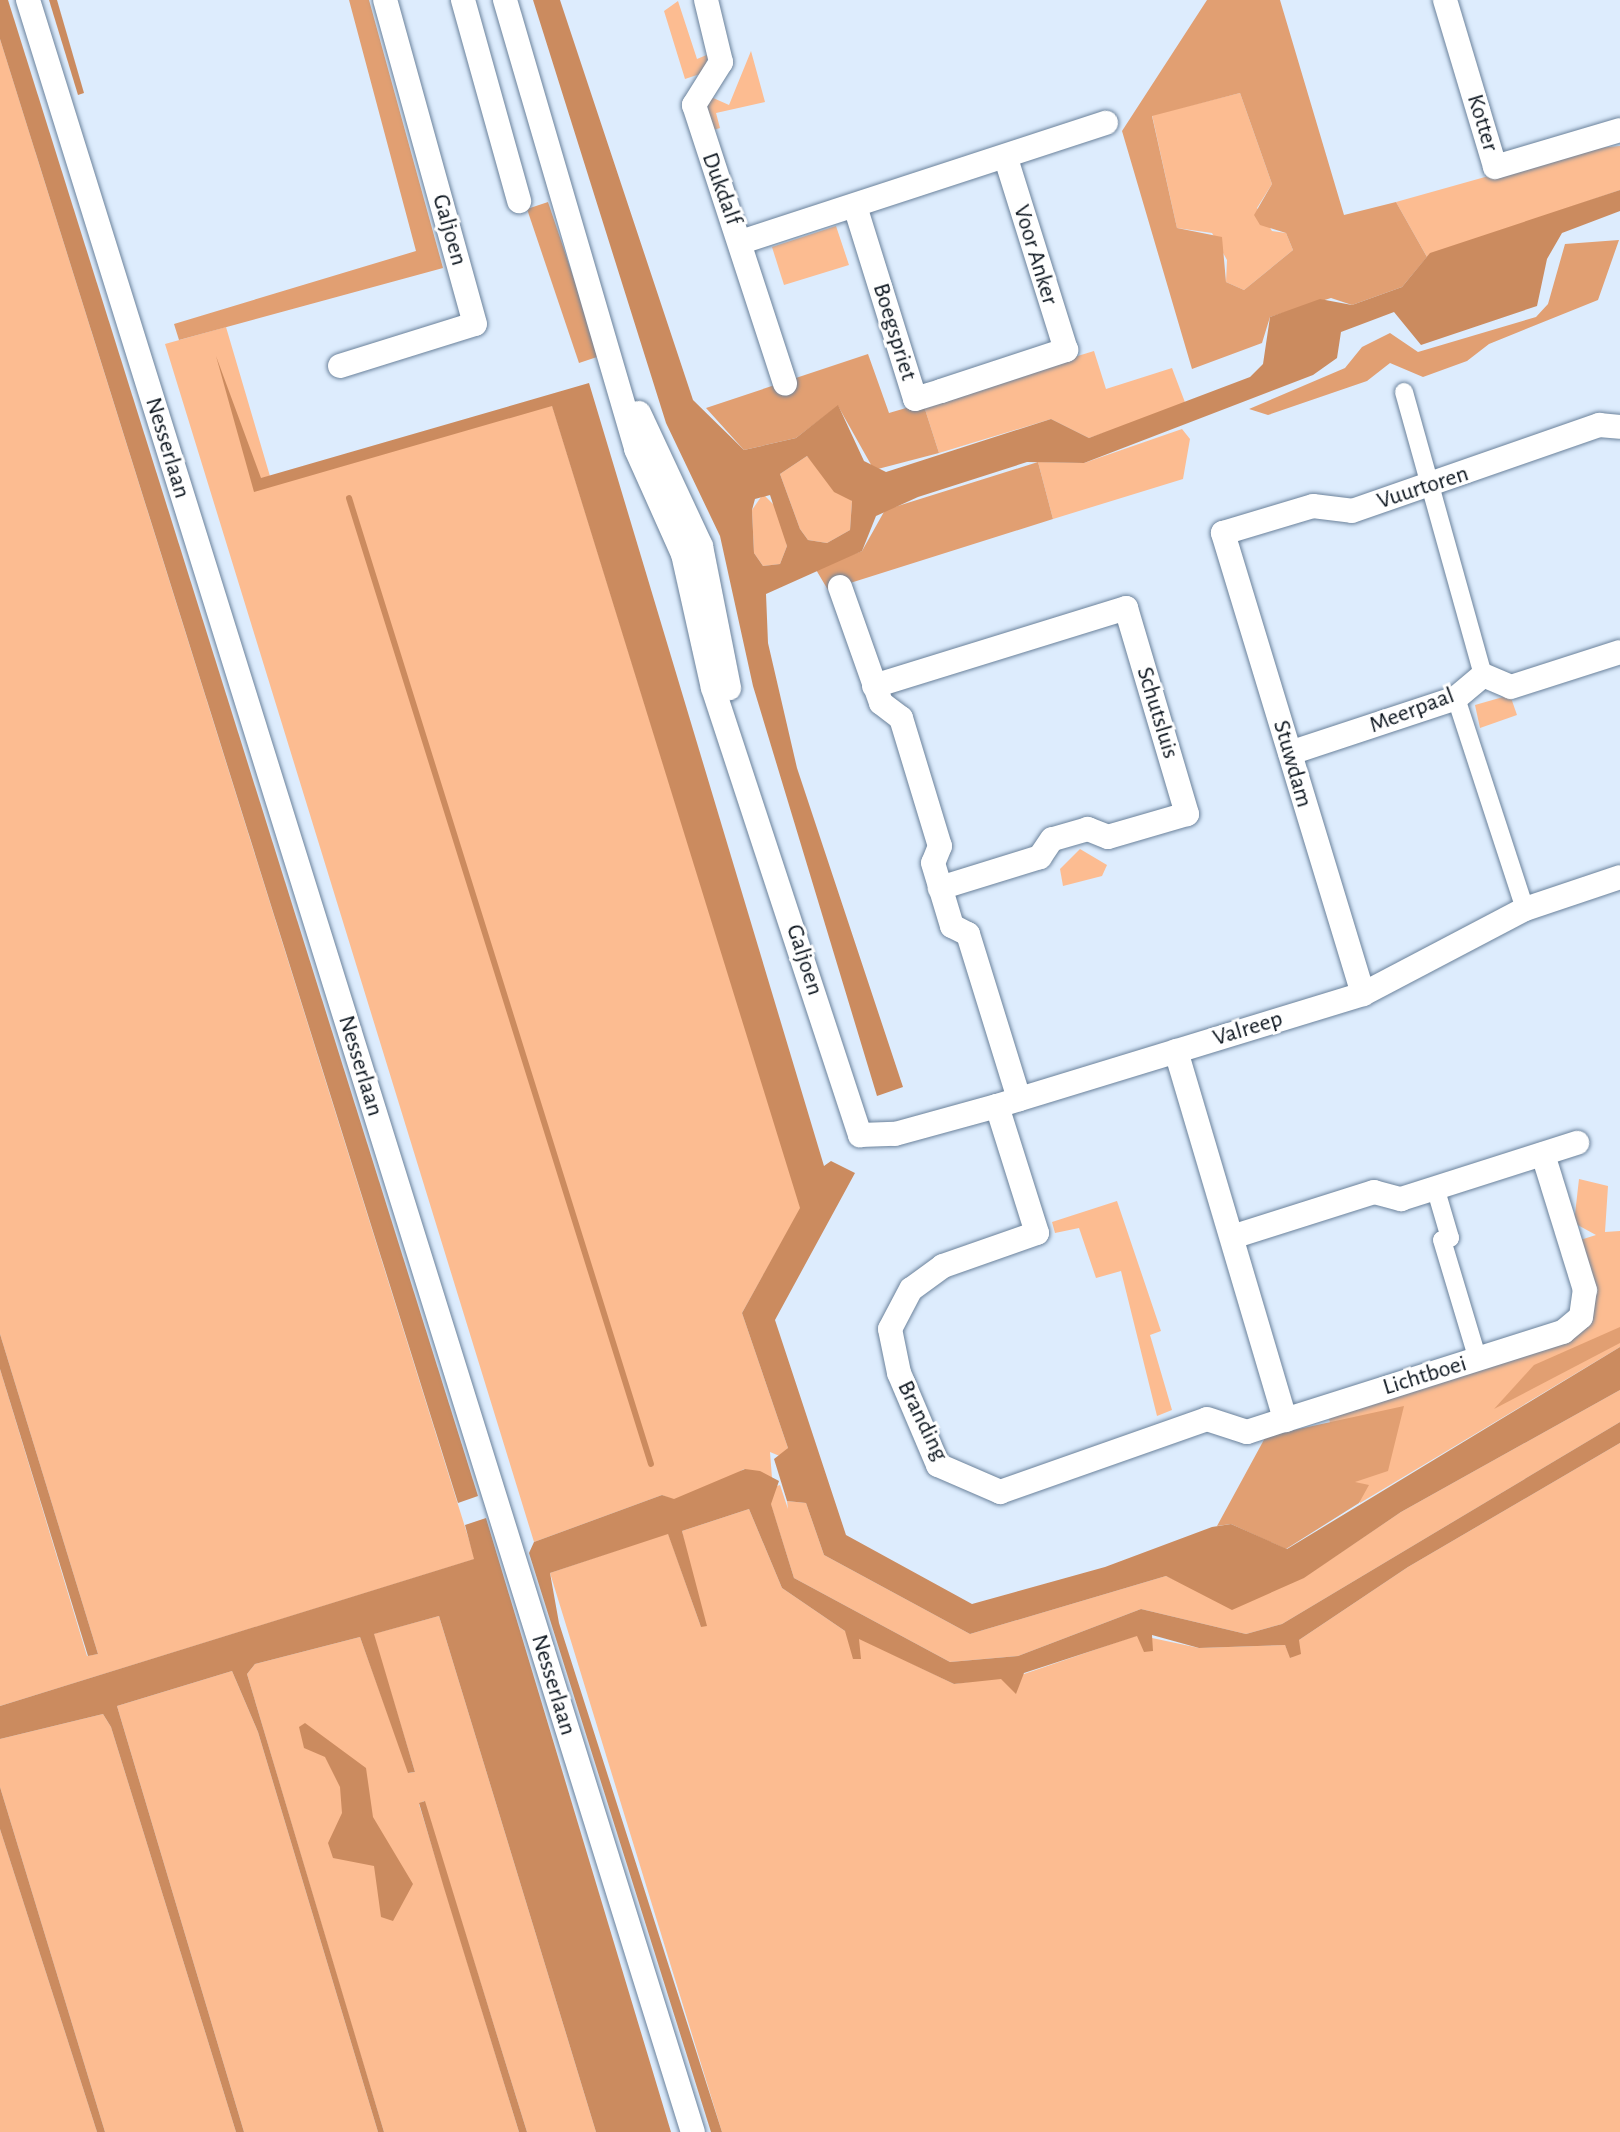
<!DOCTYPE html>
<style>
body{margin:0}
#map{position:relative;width:1620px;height:2132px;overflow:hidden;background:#ddecfd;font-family:"Alegreya Sans",sans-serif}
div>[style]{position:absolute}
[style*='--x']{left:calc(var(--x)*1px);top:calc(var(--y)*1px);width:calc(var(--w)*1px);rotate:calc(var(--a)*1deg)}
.green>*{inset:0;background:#fcbc91}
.forest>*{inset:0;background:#e19f72}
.water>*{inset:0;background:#cb8b5f}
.stream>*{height:6px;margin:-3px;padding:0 3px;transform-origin:3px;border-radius:3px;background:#cb8b5f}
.roads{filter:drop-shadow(0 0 2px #6b829b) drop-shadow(0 0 2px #6b829b)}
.pedestrian>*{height:18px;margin:-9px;padding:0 9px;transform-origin:9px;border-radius:9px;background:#fff}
.minor>*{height:24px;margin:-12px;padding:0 12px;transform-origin:12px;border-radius:12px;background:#fff}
span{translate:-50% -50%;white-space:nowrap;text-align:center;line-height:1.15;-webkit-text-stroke:6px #fff;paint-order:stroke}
.street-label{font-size:24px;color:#0c151e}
</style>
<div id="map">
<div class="green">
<div style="clip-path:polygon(678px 1px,697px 59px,709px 54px,703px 73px,685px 79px,664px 11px)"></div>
<div style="clip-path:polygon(0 39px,475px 1559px,0 1706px,0 1369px,87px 1656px,98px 1654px,0 1334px)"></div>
<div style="clip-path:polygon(751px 51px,765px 102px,716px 113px,720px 128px,710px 131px,704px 112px,711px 97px,729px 105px)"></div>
<div style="clip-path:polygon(1240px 93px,1272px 184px,1257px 208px,1272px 231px,1286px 233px,1293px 250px,1244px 290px,1226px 282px,1227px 260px,1212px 233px,1177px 228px,1152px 115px)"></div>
<div style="clip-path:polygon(1620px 146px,1620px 190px,1427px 257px,1396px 202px,1585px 149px)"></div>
<div style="clip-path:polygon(836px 226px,849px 265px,784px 285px,772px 247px)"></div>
<div style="clip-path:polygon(226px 327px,272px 483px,552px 405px,801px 1208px,742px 1313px,788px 1448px,782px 1457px,770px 1452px,772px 1478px,744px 1469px,714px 1488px,674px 1500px,662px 1495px,534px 1542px,165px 344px)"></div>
<div style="clip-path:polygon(1094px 351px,1106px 389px,1172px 368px,1186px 405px,1089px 438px,1051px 419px,939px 453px,923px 403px)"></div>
<div style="clip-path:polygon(1182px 429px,1190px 439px,1183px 479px,1053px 519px,1038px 462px,1084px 463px)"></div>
<div style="clip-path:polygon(807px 456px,852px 501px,850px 530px,827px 543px,808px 540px,800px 529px,780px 474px)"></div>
<div style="clip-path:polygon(763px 494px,781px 512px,787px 546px,780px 564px,763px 566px,754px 553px,752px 510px)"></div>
<div style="clip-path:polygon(1510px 695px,1517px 715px,1480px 728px,1475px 705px)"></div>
<div style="clip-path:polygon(1080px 849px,1107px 865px,1102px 876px,1063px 886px,1060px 869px)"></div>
<div style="clip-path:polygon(1579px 1179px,1608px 1186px,1605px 1232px,1620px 1231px,1620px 1347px,1360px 1503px,1328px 1417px,1574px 1331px,1577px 1241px,1596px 1235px,1574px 1223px)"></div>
<div style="clip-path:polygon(1117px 1201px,1161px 1331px,1150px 1335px,1172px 1410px,1157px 1416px,1121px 1271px,1096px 1278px,1079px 1228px,1055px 1233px,1052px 1222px)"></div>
<div style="clip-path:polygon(1620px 1390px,1620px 1422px,1282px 1624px,1246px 1634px,1141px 1609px,1018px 1656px,950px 1662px,794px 1578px,771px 1505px,771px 1488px,780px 1485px,788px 1509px,787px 1501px,806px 1503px,824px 1555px,970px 1634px,1166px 1576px,1198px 1590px,1303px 1578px,1401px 1512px)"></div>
<div style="clip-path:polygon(1620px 1443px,1620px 2132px,722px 2132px,550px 1573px,668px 1533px,701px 1627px,682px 1531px,749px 1509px,782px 1588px,845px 1631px,954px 1684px,1024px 1674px,1138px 1635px,1199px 1648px,1285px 1645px,1291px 1658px,1299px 1640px,1408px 1567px)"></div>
<div style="clip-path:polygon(439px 1616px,596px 2132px,527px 2132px,424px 1801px,419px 1804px,519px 2132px,384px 2132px,356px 2040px,247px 1674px,255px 1664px,360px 1637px,409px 1773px,415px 1772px,373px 1634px)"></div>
<div style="clip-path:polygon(232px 1671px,258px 1732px,378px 2132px,244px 2132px,117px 1706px)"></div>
<div style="clip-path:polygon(103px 1714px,111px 1727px,236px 2132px,105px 2132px,0 1787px,0 1739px)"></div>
<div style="clip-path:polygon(0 1829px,97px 2132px,0 2132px)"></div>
</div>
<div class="forest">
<div style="clip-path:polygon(349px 0,369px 0,443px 268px,179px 340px,174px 324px,416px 251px)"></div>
<div style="clip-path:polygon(evenodd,1207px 0,1280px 0,1344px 215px,1396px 202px,1427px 257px,1402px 287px,1352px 305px,1331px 298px,1270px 317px,1262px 343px,1192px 369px,1122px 131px,1207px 0,1240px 93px,1272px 184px,1254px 215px,1260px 225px,1286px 233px,1293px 250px,1244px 290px,1226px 282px,1222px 237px,1177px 228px,1152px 116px,1240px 93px)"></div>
<div style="clip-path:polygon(548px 202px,600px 356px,579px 363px,527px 209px)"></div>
<div style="clip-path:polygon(1619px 240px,1598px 300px,1489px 344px,1467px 361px,1423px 377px,1390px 363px,1367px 381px,1268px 415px,1249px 409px,1345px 368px,1362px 347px,1390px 333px,1418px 352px,1536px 317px,1548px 304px,1565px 244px)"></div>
<div style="clip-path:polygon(868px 354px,889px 413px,923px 403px,939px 453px,874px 470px,838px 406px,796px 438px,744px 450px,706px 408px)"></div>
<div style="clip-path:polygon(1038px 462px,1053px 519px,828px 590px,815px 568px,862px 551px,885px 510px)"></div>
<div style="clip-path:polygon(1620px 1327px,1620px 1343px,1494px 1409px,1534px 1365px)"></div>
<div style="clip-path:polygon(1404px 1406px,1388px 1471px,1355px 1482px,1369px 1485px,1359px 1503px,1286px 1549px,1231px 1524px,1217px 1526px,1266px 1436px)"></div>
</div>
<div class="water">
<div style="clip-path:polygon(0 0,8px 0,478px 1496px,458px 1503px,0 39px)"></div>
<div style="clip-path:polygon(49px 0,57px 0,84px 93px,78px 95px)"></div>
<div style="clip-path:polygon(evenodd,533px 0,560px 0,693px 400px,744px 450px,796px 438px,838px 405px,864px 461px,886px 472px,1051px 419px,1089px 438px,1250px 377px,1263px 364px,1270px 317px,1320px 299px,1352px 305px,1402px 287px,1430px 253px,1620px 190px,1620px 211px,1562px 233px,1547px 259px,1537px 306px,1421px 345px,1394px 312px,1341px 332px,1337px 358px,1313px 375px,1084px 463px,1027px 462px,918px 497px,876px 516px,862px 551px,766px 594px,768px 643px,797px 768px,903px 1087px,877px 1096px,753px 686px,720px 536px,666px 423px,533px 0,807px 456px,834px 492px,852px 501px,850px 530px,827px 543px,808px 540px,800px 529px,780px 474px,807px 456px,533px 0,770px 495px,787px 546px,780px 564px,763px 566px,754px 553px,752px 510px,755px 499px,770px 495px)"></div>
<div style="clip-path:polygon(216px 356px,261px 478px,589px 383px,824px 1166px,831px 1161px,855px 1173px,775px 1320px,846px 1535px,972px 1604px,1105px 1567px,1212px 1527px,1231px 1524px,1287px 1549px,1620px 1347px,1620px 1390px,1401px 1512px,1304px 1578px,1232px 1610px,1166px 1576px,970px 1634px,824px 1555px,806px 1503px,787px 1501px,774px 1459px,788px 1448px,742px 1313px,800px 1208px,552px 406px,254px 492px)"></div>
<div style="clip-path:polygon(0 1334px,98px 1654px,88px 1656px,0 1369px)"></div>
<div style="clip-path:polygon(1620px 1422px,1620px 1443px,1408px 1567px,1299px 1640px,1301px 1654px,1290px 1658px,1285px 1645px,1199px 1648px,1152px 1635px,1153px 1651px,1144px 1652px,1137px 1636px,1024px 1673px,1016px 1694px,1001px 1679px,954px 1684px,859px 1639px,861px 1659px,853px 1659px,845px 1631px,782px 1588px,749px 1509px,682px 1531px,707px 1626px,701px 1627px,668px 1534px,550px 1573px,559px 1623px,722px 2132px,711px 2132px,529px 1553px,534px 1542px,662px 1495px,674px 1499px,745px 1469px,760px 1471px,779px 1481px,771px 1504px,794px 1578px,950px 1662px,1018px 1656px,1141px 1609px,1246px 1634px,1282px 1624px)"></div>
<div style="clip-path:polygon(486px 1518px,671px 2132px,596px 2132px,439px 1616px,374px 1634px,415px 1772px,408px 1773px,360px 1637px,255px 1664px,247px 1674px,384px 2132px,378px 2132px,258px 1732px,232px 1671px,117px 1706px,244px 2132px,236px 2132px,111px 1727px,103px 1714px,0 1739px,0 1706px,474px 1559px,465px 1525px)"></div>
<div style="clip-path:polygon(305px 1723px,366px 1768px,373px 1817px,413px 1884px,393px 1921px,381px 1917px,374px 1866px,333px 1858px,328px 1843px,342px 1813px,340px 1787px,325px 1757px,304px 1748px,299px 1727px)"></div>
<div style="clip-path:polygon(0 1787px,105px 2132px,97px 2132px,0 1829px)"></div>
<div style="clip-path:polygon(425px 1801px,496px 2032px,527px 2132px,519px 2132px,444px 1888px,419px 1803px)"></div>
</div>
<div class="stream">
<div style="--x:349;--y:498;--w:1012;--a:72.64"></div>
</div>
<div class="roads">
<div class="pedestrian">
<div style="--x:1404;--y:392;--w:294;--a:74.4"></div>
<div style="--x:1456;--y:698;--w:222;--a:71.9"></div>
<div style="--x:1435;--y:1187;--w:53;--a:73.6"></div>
<div style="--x:1450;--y:1238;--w:8;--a:166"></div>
<div style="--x:1442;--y:1240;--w:125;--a:73.3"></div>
</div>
<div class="minor">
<div style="--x:28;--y:0;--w:2233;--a:72.68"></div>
<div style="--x:463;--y:0;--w:209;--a:74.4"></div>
<div style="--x:505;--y:0;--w:468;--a:73.7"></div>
<div style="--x:636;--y:449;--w:115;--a:65.9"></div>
<div style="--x:683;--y:554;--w:137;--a:77.4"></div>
<div style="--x:713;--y:688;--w:471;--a:71.8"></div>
<div style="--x:860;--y:1135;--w:35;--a:-2"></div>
<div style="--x:895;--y:1134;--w:106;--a:-15.4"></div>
<div style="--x:997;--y:1106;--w:383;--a:-17"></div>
<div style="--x:1363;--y:994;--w:183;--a:-27.7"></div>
<div style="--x:1525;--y:909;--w:100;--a:-18.6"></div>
<div style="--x:706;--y:0;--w:64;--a:76.4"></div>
<div style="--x:721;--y:62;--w:51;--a:122.1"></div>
<div style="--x:694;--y:105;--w:293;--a:71.9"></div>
<div style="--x:1445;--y:0;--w:174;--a:73.3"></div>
<div style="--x:1495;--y:167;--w:130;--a:-16.5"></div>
<div style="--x:855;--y:206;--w:202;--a:72.7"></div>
<div style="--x:915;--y:399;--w:27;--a:-17"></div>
<div style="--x:941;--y:391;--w:132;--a:-18.2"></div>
<div style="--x:1066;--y:350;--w:201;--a:-107.4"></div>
<div style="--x:741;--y:242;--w:384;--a:-18.1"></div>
<div style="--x:340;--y:366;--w:141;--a:-17.3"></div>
<div style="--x:475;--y:324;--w:336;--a:-105.5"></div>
<div style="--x:639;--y:413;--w:147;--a:65"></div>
<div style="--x:701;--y:546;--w:145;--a:78.8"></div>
<div style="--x:840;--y:587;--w:123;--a:70.5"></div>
<div style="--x:881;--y:703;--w:25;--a:37"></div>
<div style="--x:901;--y:718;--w:134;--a:73.1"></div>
<div style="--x:940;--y:846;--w:18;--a:112"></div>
<div style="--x:933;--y:863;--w:66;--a:73.2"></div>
<div style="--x:952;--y:926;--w:18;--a:27"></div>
<div style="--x:968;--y:934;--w:173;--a:72.8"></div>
<div style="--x:874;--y:686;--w:264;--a:-17.2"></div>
<div style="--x:1126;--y:608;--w:215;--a:73.5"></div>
<div style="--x:1187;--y:814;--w:82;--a:163.8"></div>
<div style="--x:1108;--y:837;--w:22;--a:-158"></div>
<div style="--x:1088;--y:829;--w:37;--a:164"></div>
<div style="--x:1052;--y:839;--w:22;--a:124"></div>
<div style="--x:1040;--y:857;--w:105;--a:162.8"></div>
<div style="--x:1290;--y:753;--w:175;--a:-18.3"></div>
<div style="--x:1456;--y:698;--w:35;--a:-40"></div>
<div style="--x:1483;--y:675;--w:30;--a:23"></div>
<div style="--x:1511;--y:687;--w:114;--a:-17.8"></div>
<div style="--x:1363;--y:994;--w:482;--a:-106.9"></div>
<div style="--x:1223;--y:533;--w:94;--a:-16.7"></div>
<div style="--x:1313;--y:506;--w:39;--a:7"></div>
<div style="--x:1352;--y:511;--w:262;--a:-19.2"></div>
<div style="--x:1599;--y:425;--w:21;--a:5"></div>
<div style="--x:1176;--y:1051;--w:385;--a:73.5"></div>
<div style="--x:1285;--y:1420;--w:292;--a:-17.6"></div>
<div style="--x:1563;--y:1332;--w:23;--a:-40"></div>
<div style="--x:1581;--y:1317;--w:27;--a:-82"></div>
<div style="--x:1585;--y:1290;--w:142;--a:-107.2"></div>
<div style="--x:997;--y:1106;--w:133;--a:72.5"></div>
<div style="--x:1037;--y:1233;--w:100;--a:160.7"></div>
<div style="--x:943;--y:1266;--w:39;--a:144"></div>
<div style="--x:911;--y:1289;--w:45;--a:117.7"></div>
<div style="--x:890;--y:1329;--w:45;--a:78.4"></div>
<div style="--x:899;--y:1373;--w:100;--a:67"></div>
<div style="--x:938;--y:1465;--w:68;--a:23.5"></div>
<div style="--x:1000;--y:1492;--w:219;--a:-19.4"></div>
<div style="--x:1207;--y:1419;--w:42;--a:18"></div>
<div style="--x:1247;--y:1432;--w:40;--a:-18"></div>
<div style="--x:1232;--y:1237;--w:149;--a:-17.6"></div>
<div style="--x:1374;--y:1192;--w:28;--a:15"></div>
<div style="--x:1401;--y:1199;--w:185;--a:-17.7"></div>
</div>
</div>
<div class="street-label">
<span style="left:1482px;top:123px;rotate:73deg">Kotter</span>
<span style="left:721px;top:189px;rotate:70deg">Dukdalf</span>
<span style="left:449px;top:230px;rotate:74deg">Galjoen</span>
<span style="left:1035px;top:255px;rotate:73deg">Voor Anker</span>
<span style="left:894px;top:332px;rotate:73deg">Boegspriet</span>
<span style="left:167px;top:448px;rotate:73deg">Nesserlaan</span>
<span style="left:1423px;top:488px;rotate:-18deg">Vuurtoren</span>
<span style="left:1412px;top:711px;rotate:-21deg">Meerpaal</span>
<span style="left:1157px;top:713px;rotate:73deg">Schutsluis</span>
<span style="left:1292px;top:764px;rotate:74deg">Stuwdam</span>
<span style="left:804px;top:960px;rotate:72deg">Galjoen</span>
<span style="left:1248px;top:1029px;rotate:-17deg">Valreep</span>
<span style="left:360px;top:1066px;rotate:73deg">Nesserlaan</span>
<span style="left:1425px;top:1376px;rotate:-17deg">Lichtboei</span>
<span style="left:922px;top:1421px;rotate:64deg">Branding</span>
<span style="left:553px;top:1685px;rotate:73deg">Nesserlaan</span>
</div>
</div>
